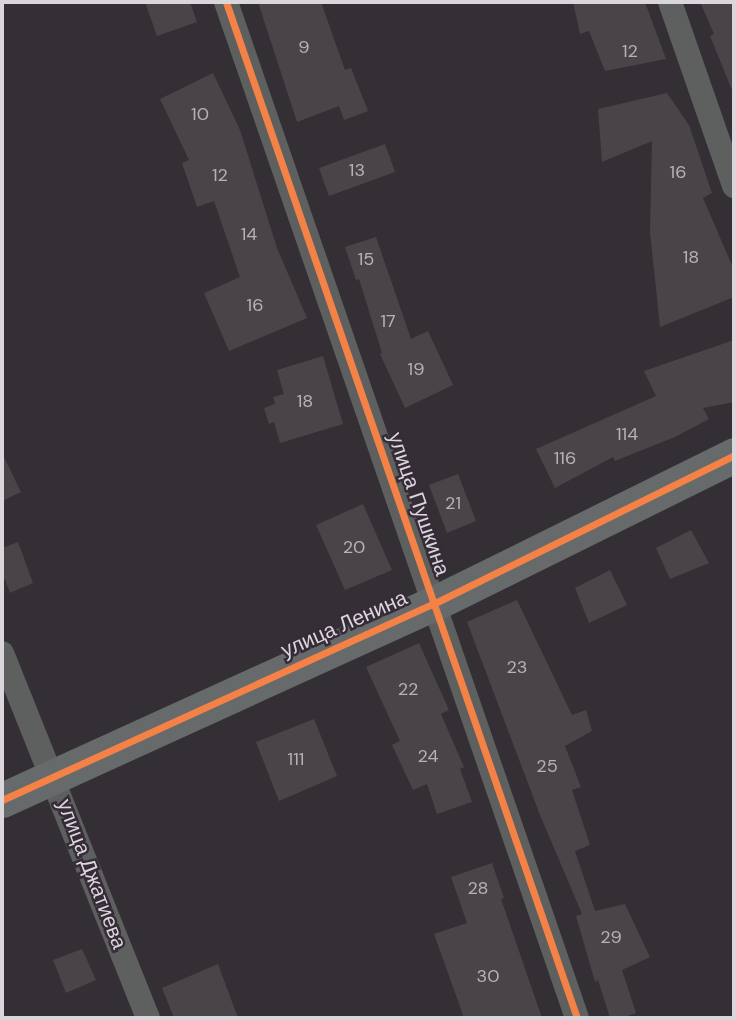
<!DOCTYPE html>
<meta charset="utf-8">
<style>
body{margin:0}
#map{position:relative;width:736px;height:1020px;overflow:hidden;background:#342f34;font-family:"DM Sans",sans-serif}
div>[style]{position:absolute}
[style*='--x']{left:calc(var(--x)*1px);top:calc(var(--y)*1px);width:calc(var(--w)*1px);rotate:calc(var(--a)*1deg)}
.building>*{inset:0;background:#484448}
.street>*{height:24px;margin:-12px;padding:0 12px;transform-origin:12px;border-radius:12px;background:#5e5f5f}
.secondary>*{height:35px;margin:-17.5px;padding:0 17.5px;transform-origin:17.5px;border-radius:17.5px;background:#676a6a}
.cycleway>*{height:7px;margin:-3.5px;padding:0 3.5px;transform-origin:3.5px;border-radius:3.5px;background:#f48246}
span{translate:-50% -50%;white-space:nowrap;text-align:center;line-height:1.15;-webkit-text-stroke:5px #352c37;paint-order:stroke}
.number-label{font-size:18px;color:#b6b1b7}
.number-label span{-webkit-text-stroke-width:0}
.street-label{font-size:21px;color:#dbd5dc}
.frame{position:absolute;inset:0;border:4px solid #dbd5dc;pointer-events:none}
</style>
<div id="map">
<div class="building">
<div style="clip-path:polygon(145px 2px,190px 2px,197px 22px,157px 36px)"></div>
<div style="clip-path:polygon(258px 2px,321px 2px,345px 70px,351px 68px,368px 111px,344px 120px,339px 106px,297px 122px)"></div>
<div style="clip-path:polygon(573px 2px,645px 2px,666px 59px,605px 71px,589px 31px,580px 34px)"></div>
<div style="clip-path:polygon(700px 2px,734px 2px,734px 95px,710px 36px,714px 34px)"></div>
<div style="clip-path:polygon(213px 73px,240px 130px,277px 248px,307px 318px,229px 351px,204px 293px,240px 277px,214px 201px,197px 207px,182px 163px,189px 160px,160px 99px)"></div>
<div style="clip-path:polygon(667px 93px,689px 125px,712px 193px,703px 198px,734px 270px,734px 297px,660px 327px,650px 232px,652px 141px,602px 162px,598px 109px)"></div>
<div style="clip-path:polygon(385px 144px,395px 172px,329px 196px,319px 168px)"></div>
<div style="clip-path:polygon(376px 237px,411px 339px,428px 331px,453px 385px,405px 408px,380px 354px,382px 353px,359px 279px,356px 280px,345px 247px)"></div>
<div style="clip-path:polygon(734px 340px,734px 402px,703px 408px,709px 419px,675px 437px,615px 461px,613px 457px,555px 488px,536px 449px,656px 396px,644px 371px)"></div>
<div style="clip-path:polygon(323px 356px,343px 424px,280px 443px,274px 422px,269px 424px,264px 408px,275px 404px,273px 397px,284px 394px,277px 370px)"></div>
<div style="clip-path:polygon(2px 453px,21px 492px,2px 501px)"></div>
<div style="clip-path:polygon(458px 474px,476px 521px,447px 533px,429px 485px)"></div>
<div style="clip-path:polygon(363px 504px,392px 570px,345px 590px,316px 525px)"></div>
<div style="clip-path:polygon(691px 530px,709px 563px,670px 579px,656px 548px)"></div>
<div style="clip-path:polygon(18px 542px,33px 583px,10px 593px,2px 572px,2px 548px)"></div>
<div style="clip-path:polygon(610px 570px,627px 605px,589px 623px,575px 588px)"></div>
<div style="clip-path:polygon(517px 600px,572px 715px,586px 710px,592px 731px,565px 746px,581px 787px,572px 790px,590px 845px,575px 851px,595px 911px,625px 904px,650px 957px,622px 970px,636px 1013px,622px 1018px,610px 1018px,598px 980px,595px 982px,576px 916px,582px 914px,540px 815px,467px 622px)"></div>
<div style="clip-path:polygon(419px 643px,449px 710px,441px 714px,464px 767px,460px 769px,472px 802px,437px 814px,427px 784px,413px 790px,392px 745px,400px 741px,366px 667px)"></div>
<div style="clip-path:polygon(314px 719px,337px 776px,279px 801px,256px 742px)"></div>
<div style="clip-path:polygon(492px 863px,504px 898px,501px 899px,542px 1018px,464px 1018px,434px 934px,467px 923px,451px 877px)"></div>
<div style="clip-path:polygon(82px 949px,96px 980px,66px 993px,53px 960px)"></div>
<div style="clip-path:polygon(218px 964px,238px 1018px,174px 1018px,162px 988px)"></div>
</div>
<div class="street">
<div style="--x:226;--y:2;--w:1075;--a:70.94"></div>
<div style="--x:670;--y:2;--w:195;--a:70.8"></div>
<div style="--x:2;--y:653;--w:393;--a:68.2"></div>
</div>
<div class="secondary">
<div style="--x:2;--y:800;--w:476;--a:-24.5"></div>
<div style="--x:435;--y:603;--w:334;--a:-26.3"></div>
</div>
<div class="cycleway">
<div style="--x:226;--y:2;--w:1075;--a:70.94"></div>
<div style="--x:2;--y:800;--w:476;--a:-24.5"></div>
<div style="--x:435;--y:603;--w:334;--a:-26.3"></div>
</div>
<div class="number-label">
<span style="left:304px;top:47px">9</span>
<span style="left:630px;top:51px">12</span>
<span style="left:200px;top:114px">10</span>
<span style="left:357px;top:170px">13</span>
<span style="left:678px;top:172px">16</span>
<span style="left:220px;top:175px">12</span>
<span style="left:249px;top:234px">14</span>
<span style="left:691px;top:257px">18</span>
<span style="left:366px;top:259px">15</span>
<span style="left:255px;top:305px">16</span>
<span style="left:388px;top:321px">17</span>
<span style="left:416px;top:369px">19</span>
<span style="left:305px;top:401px">18</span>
<span style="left:627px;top:434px">114</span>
<span style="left:565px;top:458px">116</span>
<span style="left:453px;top:503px">21</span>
<span style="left:354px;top:547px">20</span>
<span style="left:517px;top:667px">23</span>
<span style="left:408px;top:689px">22</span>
<span style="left:428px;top:756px">24</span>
<span style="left:296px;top:759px">111</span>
<span style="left:547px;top:766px">25</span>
<span style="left:478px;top:888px">28</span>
<span style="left:611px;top:937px">29</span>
<span style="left:488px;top:976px">30</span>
</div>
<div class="street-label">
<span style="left:419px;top:504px;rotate:71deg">улица Пушкина</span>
<span style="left:344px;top:624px;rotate:-24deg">улица Ленина</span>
<span style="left:92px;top:874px;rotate:69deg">улица Джатиева</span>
</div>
<div class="frame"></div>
</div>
